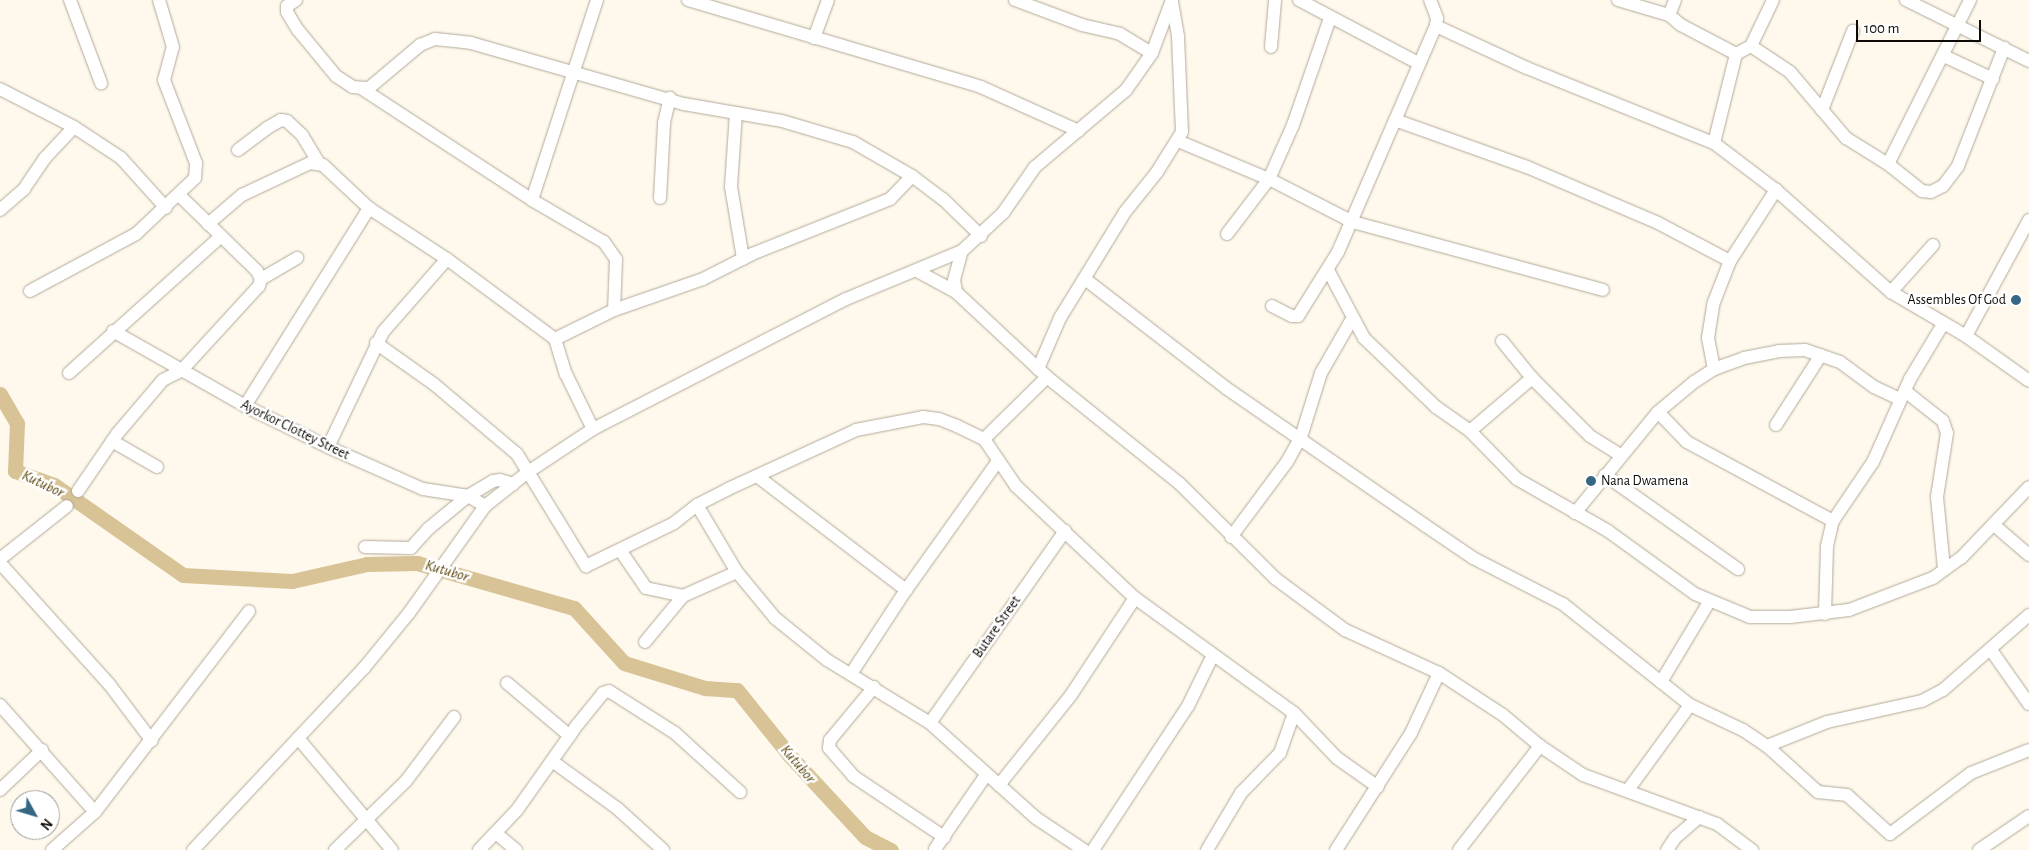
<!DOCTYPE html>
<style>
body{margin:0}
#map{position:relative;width:2029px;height:850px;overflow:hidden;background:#fef8ed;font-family:"Alegreya Sans",sans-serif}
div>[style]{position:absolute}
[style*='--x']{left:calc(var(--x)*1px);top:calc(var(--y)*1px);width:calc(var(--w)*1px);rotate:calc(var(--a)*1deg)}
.river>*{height:15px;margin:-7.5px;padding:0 7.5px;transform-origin:7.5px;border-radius:7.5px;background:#d7c395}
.roads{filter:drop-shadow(0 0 1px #b2a997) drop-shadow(0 0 1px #b2a997)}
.minor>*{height:12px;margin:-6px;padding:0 6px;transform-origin:6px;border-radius:6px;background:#fff}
.dots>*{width:14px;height:14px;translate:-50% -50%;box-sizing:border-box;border:2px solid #fff;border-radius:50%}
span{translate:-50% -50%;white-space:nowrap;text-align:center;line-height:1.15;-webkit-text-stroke:5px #fff;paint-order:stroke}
.poi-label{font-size:14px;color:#0e0b06}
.right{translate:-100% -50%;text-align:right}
.left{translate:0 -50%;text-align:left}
.street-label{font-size:14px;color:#0e0b06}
.water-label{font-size:15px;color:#5a450c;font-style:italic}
.north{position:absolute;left:10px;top:790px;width:50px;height:50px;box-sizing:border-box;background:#fff;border:1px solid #9f9d9b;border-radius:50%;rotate:129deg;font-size:14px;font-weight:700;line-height:20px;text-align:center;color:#0e0b06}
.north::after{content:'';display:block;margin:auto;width:18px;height:22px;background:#356785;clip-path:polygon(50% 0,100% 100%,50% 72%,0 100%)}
.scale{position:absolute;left:1856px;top:20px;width:125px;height:22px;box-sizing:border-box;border:2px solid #0e0b06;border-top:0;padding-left:6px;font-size:15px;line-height:18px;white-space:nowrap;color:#0e0b06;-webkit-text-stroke:4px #fff;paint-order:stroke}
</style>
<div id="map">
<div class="river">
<div style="--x:0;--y:394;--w:34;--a:60"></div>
<div style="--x:17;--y:423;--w:48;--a:92.4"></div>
<div style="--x:15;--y:471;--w:41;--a:19.7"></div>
<div style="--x:54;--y:485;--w:157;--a:34.9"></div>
<div style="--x:183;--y:575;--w:109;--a:3.2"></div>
<div style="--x:292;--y:581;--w:77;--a:-12.8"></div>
<div style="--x:367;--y:564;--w:50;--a:-1.1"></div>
<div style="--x:417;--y:563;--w:163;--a:16"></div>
<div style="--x:574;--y:608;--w:74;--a:47.7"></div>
<div style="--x:624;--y:663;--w:85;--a:17.2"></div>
<div style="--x:705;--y:688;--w:32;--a:4"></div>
<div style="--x:737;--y:690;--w:85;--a:51.2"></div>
<div style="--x:790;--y:756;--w:110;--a:47.2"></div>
<div style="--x:865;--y:837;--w:29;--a:27"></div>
</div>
<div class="roads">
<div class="minor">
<div style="--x:70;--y:0;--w:89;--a:69.5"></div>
<div style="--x:296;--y:0;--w:11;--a:146"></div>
<div style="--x:287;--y:6;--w:6;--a:90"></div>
<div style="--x:287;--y:12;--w:21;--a:59"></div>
<div style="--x:298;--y:30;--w:60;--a:50.4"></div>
<div style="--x:336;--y:76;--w:20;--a:33"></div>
<div style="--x:353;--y:87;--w:16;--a:4"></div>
<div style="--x:369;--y:88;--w:67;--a:-40.1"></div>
<div style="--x:420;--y:45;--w:16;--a:-22"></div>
<div style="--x:435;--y:39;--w:36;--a:6"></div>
<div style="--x:471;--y:43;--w:222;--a:16"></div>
<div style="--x:684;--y:104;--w:99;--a:9.8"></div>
<div style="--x:782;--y:121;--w:74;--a:16.5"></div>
<div style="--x:853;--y:142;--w:68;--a:30"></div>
<div style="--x:912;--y:176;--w:39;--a:37"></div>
<div style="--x:943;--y:199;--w:53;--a:44.2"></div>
<div style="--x:688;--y:0;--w:306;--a:16.5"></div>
<div style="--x:981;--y:87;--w:107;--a:24.2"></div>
<div style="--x:1015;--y:0;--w:72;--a:20.5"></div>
<div style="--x:1082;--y:25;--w:39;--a:13"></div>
<div style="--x:1120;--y:34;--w:37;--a:31"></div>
<div style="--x:1299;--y:0;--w:135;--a:27.9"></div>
<div style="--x:1618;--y:0;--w:53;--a:16.4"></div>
<div style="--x:1669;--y:15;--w:16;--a:40"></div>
<div style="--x:1681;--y:25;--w:62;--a:27.8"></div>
<div style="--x:1906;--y:0;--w:137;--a:26.4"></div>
<div style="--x:1669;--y:15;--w:16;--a:-68"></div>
<div style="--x:1436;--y:26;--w:100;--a:24.8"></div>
<div style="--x:1527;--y:68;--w:201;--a:21.9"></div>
<div style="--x:1714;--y:143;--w:78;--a:37.2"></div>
<div style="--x:1776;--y:190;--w:154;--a:41.6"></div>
<div style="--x:1891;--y:292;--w:87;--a:30.4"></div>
<div style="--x:1966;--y:336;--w:77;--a:35.5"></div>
<div style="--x:814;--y:38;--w:40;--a:-69.8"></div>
<div style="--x:1751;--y:46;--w:51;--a:-64.4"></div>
<div style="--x:1271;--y:47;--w:47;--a:-85.1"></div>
<div style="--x:1944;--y:56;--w:54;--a:25.1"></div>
<div style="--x:361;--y:88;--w:204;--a:33.2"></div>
<div style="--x:532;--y:200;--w:83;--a:30.3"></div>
<div style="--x:604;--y:242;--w:21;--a:55"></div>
<div style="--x:616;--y:259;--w:51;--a:92.2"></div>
<div style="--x:0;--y:89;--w:83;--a:27.2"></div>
<div style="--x:74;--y:127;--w:56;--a:33.4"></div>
<div style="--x:121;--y:158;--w:67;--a:48"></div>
<div style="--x:1822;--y:110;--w:85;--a:-68.6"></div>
<div style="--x:736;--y:113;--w:74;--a:93.9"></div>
<div style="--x:731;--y:187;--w:73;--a:80.5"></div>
<div style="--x:1395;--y:120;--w:140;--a:19.6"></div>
<div style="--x:1527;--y:167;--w:142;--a:23.1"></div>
<div style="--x:1658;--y:223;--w:81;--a:27.8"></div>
<div style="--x:1178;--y:141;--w:99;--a:22.7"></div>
<div style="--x:1269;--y:179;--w:94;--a:27.1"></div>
<div style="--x:1353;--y:222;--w:259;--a:15.2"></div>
<div style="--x:1714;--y:143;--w:92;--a:-76.1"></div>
<div style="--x:1736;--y:54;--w:17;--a:-28"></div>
<div style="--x:1751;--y:46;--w:47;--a:33.7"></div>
<div style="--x:1790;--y:72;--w:87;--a:49.7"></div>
<div style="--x:1846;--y:138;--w:49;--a:31.8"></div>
<div style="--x:1888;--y:164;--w:43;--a:38.5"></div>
<div style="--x:1922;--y:191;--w:9;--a:6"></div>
<div style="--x:1931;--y:192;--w:13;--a:-27"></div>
<div style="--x:1943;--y:186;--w:25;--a:-53"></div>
<div style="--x:1958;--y:166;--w:127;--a:-68.7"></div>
<div style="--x:238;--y:150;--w:36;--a:-37"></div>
<div style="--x:267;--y:128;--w:16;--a:-30"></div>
<div style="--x:281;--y:120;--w:6;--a:9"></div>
<div style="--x:287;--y:121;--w:21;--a:43"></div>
<div style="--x:302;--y:135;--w:31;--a:59"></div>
<div style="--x:1888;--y:164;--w:183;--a:-63.4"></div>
<div style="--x:660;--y:198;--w:75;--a:-86.9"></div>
<div style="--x:664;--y:123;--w:26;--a:-77"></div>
<div style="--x:532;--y:200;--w:210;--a:-72"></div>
<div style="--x:0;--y:210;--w:32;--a:-41"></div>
<div style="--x:24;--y:189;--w:37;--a:-56"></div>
<div style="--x:45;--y:158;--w:42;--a:-46.9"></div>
<div style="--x:208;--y:224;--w:45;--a:-40.5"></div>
<div style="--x:242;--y:195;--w:75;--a:-25.2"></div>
<div style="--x:310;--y:163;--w:13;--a:9"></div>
<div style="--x:323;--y:165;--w:63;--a:43.1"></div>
<div style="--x:369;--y:208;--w:93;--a:33.2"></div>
<div style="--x:447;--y:259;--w:134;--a:36.5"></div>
<div style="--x:555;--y:339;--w:37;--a:73"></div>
<div style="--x:566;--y:374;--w:61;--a:63.9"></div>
<div style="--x:1227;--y:234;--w:69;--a:-52.6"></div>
<div style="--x:1269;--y:179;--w:59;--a:-66"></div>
<div style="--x:1293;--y:125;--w:113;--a:-70.9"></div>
<div style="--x:1328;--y:270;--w:77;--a:62.1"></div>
<div style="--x:1364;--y:338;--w:100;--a:43.8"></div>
<div style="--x:1436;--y:407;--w:42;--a:35.2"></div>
<div style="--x:1470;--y:431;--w:67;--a:45.6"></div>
<div style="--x:1517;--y:479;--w:105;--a:29.7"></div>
<div style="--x:1608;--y:531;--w:107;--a:35.9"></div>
<div style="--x:1695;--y:594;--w:60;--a:22.7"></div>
<div style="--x:1750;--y:617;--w:40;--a:0"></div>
<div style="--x:1790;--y:617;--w:59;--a:-6.8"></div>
<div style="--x:1849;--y:610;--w:90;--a:-20.9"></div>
<div style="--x:1933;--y:578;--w:34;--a:-36"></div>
<div style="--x:1961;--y:558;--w:98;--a:-46.2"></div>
<div style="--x:917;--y:271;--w:44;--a:28.3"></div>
<div style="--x:956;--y:292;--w:125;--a:43"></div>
<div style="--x:1047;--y:377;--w:169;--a:38.8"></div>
<div style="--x:1179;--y:483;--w:136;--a:44.7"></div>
<div style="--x:1276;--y:579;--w:86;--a:36.5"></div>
<div style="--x:1345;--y:630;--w:103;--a:24.6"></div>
<div style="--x:1439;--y:673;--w:77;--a:33.3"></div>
<div style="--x:1503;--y:715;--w:48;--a:40"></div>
<div style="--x:1540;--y:746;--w:52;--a:34"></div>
<div style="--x:1583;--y:775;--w:143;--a:20.1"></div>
<div style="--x:1717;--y:824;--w:44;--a:36.6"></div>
<div style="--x:261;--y:279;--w:42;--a:-30.3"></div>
<div style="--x:1085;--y:279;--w:178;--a:37.7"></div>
<div style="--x:1226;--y:388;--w:243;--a:34.6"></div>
<div style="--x:1426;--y:526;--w:57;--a:34.2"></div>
<div style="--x:1473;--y:558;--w:101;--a:27.1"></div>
<div style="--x:1563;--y:604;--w:162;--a:38.5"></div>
<div style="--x:1690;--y:705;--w:59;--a:25.3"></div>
<div style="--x:1743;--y:730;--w:29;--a:34"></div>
<div style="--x:1767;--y:746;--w:69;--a:42"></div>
<div style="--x:1818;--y:792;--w:29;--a:6"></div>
<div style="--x:1847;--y:795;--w:58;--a:42.2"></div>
<div style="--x:1890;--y:834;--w:101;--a:-37"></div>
<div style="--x:1971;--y:773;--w:62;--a:-21.6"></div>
<div style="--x:30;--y:291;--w:120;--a:-28.3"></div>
<div style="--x:136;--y:234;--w:81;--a:-43.5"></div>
<div style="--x:195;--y:178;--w:15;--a:-86"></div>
<div style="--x:196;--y:163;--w:89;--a:-111.1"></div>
<div style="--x:164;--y:80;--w:34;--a:-75"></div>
<div style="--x:173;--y:47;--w:49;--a:-106.6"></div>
<div style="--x:956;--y:292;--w:12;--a:-99"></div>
<div style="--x:954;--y:280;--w:30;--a:-75"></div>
<div style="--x:1891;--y:292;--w:63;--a:-48.2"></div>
<div style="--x:1272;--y:306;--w:22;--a:27"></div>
<div style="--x:1292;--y:316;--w:6;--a:0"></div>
<div style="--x:1298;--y:316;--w:75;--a:-58"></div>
<div style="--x:1338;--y:252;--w:246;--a:-66.6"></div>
<div style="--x:1436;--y:26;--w:8;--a:-83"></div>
<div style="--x:1437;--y:18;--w:19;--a:-111"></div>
<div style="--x:113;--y:331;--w:152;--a:29.6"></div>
<div style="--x:245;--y:406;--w:93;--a:26.3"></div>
<div style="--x:328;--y:447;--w:104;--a:23.9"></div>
<div style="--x:423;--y:489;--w:46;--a:8.8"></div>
<div style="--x:468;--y:496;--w:20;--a:30"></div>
<div style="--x:1966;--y:336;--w:132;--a:-61.5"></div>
<div style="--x:555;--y:339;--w:66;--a:-26.2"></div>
<div style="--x:614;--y:310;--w:94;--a:-19.2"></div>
<div style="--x:703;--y:279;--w:55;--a:-27"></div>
<div style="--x:752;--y:254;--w:149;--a:-21.7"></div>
<div style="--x:890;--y:199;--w:32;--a:-46"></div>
<div style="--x:1502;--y:341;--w:48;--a:51"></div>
<div style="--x:1532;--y:378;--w:82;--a:45"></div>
<div style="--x:1590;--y:436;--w:36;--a:32"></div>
<div style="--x:376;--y:343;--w:72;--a:35.4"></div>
<div style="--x:435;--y:385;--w:107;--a:40.1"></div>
<div style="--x:517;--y:454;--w:132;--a:58.4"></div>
<div style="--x:586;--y:566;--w:98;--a:-26"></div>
<div style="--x:674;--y:523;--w:29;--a:-38"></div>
<div style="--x:697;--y:505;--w:35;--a:-27"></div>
<div style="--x:728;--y:489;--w:141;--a:-24.7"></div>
<div style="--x:856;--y:430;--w:68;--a:-11"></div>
<div style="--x:923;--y:417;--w:16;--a:7"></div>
<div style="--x:939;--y:419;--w:19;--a:21"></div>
<div style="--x:957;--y:426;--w:30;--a:26"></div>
<div style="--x:984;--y:439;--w:57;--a:55.8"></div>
<div style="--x:1016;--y:486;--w:163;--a:43.3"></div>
<div style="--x:1135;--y:598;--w:196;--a:35.9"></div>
<div style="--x:1294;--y:713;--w:62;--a:46.3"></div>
<div style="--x:1337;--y:758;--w:50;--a:35.3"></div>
<div style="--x:1038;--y:369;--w:56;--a:-66.7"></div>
<div style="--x:1060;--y:318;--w:124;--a:-58.5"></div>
<div style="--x:1125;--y:212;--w:51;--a:-51.3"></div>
<div style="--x:1157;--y:172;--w:47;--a:-58"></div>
<div style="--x:1182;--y:132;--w:96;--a:-92.4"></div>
<div style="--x:1178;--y:36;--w:34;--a:-100"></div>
<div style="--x:1714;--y:369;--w:32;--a:-101"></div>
<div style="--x:1708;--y:338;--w:36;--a:-81"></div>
<div style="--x:1714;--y:302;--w:44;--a:-68.7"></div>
<div style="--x:1730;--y:261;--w:85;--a:-57.1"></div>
<div style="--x:69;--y:373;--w:203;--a:-42"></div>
<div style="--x:1905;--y:391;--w:48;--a:38.3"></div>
<div style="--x:1943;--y:421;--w:13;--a:72"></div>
<div style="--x:1947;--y:433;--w:65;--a:98.9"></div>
<div style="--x:1937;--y:497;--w:72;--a:84.4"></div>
<div style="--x:245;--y:406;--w:234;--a:-57.9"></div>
<div style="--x:1658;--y:412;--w:42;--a:46"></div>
<div style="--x:1687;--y:442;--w:166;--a:28.4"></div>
<div style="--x:1776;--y:425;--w:83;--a:-57.3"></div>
<div style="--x:1470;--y:431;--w:82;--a:-40.5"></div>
<div style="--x:984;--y:439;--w:88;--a:-44.5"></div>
<div style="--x:112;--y:441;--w:52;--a:30"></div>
<div style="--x:328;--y:447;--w:127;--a:-64.4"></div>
<div style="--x:383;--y:332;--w:97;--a:-48.8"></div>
<div style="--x:1605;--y:475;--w:163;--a:35.3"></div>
<div style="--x:757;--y:476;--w:188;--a:37.4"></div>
<div style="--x:78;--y:491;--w:69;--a:-55.6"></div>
<div style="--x:117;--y:434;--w:71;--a:-49.6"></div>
<div style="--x:163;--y:380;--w:20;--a:-27"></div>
<div style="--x:181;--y:371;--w:115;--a:-47.5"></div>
<div style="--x:259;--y:286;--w:7;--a:-74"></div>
<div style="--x:261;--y:279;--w:9;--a:-117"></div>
<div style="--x:257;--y:271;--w:109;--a:-135.7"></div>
<div style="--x:697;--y:505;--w:78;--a:59.2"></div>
<div style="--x:737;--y:572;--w:60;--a:50.4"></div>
<div style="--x:775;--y:618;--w:67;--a:38.9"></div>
<div style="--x:827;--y:660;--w:121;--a:31.5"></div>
<div style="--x:930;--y:723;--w:142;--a:41.9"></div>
<div style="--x:1036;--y:818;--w:58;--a:33.7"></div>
<div style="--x:1575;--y:513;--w:131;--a:-50.6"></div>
<div style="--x:1658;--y:412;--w:47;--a:-39.8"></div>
<div style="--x:1694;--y:382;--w:24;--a:-33"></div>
<div style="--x:1714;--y:369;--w:32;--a:-20"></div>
<div style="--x:1744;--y:358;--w:36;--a:-11"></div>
<div style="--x:1779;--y:351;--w:26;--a:-2"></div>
<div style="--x:1805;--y:350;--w:37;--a:19"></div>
<div style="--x:1840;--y:362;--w:42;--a:36.3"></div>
<div style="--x:1874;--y:387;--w:29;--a:25"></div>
<div style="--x:1994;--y:525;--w:46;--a:40.6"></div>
<div style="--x:1231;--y:537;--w:94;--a:-53.3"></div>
<div style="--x:1287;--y:462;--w:29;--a:-61"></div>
<div style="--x:1301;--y:437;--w:67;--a:-72.6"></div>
<div style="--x:1321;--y:373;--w:62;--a:-60.1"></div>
<div style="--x:365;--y:547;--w:46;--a:1.2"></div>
<div style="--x:411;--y:548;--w:25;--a:-48"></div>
<div style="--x:428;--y:529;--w:52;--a:-39.5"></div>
<div style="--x:468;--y:496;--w:29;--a:-31"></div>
<div style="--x:493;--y:481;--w:7;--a:-8"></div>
<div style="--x:500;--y:480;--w:14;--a:17"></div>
<div style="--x:620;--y:550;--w:46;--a:55.6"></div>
<div style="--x:646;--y:588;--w:38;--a:12"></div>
<div style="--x:0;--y:559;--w:85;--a:-38.3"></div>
<div style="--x:0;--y:563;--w:163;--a:48"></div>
<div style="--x:109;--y:684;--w:71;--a:53"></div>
<div style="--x:1825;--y:614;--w:68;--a:-88.3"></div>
<div style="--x:1827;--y:546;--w:26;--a:-77"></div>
<div style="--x:1833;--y:521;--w:71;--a:-55.9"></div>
<div style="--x:1873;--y:462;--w:91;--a:-66"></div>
<div style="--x:1910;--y:379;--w:64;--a:-59"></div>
<div style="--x:645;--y:642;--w:60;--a:-50.4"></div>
<div style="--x:683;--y:596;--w:59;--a:-24"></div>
<div style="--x:1991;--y:650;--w:66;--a:54.9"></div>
<div style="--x:851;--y:674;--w:100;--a:-56.8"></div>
<div style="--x:906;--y:590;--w:158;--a:-54.5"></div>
<div style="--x:1661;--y:682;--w:93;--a:-59"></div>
<div style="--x:507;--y:683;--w:82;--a:40.1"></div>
<div style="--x:874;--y:687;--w:69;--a:129.7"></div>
<div style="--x:830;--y:740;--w:8;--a:97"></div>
<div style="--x:829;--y:748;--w:37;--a:49"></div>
<div style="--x:853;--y:776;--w:110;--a:33.8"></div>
<div style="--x:0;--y:705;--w:143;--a:48.4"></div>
<div style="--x:930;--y:723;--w:235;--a:-54.9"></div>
<div style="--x:298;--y:738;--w:146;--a:50"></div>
<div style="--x:1767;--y:746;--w:65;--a:-21.8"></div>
<div style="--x:1827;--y:722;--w:97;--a:-12.5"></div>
<div style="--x:1922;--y:701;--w:24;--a:-28"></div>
<div style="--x:1943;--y:690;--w:114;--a:-41.1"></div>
<div style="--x:552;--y:761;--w:82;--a:36"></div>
<div style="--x:618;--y:809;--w:61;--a:42.3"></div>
<div style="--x:999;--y:785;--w:115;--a:-51.3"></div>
<div style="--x:1071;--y:695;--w:116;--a:-56.6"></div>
<div style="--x:0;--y:790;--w:58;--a:-43.6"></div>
<div style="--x:1628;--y:790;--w:105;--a:-53.9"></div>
<div style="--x:497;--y:834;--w:25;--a:40"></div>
<div style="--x:935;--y:849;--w:90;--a:-55.4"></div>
<div style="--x:52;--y:850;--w:57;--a:-41.5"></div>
<div style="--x:95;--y:812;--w:253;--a:-52.5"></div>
<div style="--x:193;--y:850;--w:250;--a:-46.8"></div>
<div style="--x:364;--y:668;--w:71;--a:-50.7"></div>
<div style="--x:409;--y:613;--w:131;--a:-54.6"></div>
<div style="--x:485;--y:506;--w:55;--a:-38.3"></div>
<div style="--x:528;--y:472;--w:78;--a:-33.5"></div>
<div style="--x:593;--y:429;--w:284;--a:-27.2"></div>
<div style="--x:846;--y:299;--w:126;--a:-22.5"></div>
<div style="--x:962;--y:251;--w:56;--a:-42.8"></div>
<div style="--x:1003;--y:213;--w:56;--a:-55.2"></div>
<div style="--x:1035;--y:167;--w:119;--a:-40.2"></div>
<div style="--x:1126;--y:90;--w:45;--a:-54.9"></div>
<div style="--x:1152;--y:53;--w:57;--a:-69.3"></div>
<div style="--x:335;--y:850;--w:99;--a:-44.2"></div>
<div style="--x:406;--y:781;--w:80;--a:-53.1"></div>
<div style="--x:479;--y:850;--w:55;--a:-46.5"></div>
<div style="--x:517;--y:810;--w:105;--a:-54.7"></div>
<div style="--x:578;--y:724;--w:40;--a:-51"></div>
<div style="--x:603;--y:693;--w:6;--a:-18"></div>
<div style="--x:609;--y:691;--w:78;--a:32.5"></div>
<div style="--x:675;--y:733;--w:88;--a:42.2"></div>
<div style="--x:1093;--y:850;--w:173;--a:-56.6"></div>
<div style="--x:1188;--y:706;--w:57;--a:-63.9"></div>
<div style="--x:1207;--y:850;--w:66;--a:-59.2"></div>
<div style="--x:1241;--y:793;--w:56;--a:-45.7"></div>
<div style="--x:1280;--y:753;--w:42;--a:-70.7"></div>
<div style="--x:1336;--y:850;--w:139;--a:-57.3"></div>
<div style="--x:1411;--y:733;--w:66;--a:-65"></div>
<div style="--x:1459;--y:850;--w:132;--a:-52.1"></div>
<div style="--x:1667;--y:850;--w:14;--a:-56"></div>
<div style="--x:1675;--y:838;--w:32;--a:-41"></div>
<div style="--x:1979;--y:850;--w:60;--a:-34.2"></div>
</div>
</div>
<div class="dots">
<div style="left:2016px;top:300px;background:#356785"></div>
<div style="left:1591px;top:481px;background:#356785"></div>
</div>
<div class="poi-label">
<span class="right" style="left:2006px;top:300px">Assembles Of God</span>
<span class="left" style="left:1601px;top:481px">Nana Dwamena</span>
</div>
<div class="street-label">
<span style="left:295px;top:430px;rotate:26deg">Ayorkor Clottey Street</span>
<span style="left:997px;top:627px;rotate:-55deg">Butare Street</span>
</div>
<div class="water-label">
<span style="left:43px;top:484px;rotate:25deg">Kutubor</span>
<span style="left:447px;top:571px;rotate:16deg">Kutubor</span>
<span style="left:798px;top:764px;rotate:49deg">Kutubor</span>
</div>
<div class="north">N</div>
<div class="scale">100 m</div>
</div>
